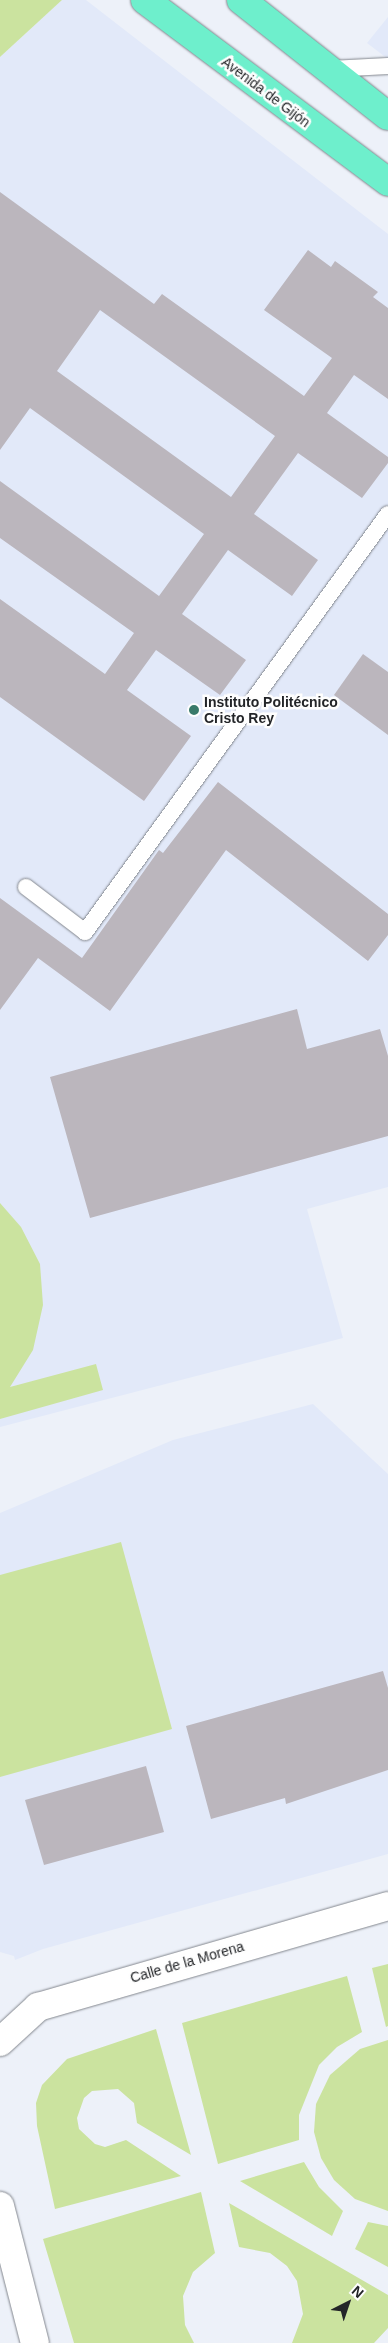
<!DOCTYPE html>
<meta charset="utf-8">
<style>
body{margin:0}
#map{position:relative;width:388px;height:2343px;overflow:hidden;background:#edf1f9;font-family:Arial,sans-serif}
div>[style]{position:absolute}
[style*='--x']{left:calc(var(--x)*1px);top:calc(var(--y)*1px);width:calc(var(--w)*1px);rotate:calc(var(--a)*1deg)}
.built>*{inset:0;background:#e2e9f9}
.green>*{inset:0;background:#cbe39f}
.building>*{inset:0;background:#bbb6bd}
.roads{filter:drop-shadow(0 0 1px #83878e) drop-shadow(0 0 1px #83878e)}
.service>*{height:16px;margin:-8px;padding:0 8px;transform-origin:8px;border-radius:8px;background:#fff}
.minor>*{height:28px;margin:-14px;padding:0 14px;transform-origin:14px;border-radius:14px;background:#fff}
.trunk>*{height:28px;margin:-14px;padding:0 14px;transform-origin:14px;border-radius:14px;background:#6eefcc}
.dots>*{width:14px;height:14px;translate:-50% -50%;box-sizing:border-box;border:2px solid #fefefe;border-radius:50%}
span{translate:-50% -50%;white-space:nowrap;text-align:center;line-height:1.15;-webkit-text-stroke:5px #fefefe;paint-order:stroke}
.street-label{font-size:14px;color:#232528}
.poi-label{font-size:14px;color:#232528;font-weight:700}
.left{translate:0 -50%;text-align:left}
.north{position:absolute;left:323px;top:2278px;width:50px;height:50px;-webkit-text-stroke:4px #fefefe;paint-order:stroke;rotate:41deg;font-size:14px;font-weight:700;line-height:20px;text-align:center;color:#232528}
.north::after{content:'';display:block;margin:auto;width:18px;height:22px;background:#232528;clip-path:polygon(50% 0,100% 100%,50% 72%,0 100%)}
</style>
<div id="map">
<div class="built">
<div style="clip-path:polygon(62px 0,86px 0,388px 234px,388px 1187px,307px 1209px,343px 1338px,0 1427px,0 57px)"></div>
<div style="clip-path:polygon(388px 17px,388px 59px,367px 43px)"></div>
<div style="clip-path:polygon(313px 1404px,388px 1474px,388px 1854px,43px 1949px,15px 1960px,14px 1956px,0 1952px,0 1513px,173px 1440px)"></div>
</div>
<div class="green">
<div style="clip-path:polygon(0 0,62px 0,0 57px)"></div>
<div style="clip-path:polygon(0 1203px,21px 1227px,40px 1264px,43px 1305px,33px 1350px,10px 1387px,96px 1364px,103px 1390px,0 1419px)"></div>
<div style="clip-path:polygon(121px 1542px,172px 1729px,0 1777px,0 1575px)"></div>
<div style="clip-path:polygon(388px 1964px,388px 2026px,386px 2027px,372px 1968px)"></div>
<div style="clip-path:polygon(347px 1976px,362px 2032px,337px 2047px,319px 2065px,299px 2115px,299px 2140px,218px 2164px,182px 2023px)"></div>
<div style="clip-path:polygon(156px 2029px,191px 2155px,137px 2123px,134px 2103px,118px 2089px,92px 2091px,84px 2098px,77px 2118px,79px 2129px,95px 2144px,105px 2147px,126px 2140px,181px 2176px,55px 2209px,37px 2126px,36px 2103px,42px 2085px,67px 2059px)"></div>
<div style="clip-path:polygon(388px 2040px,388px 2211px,355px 2199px,334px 2180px,321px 2158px,314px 2132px,316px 2104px,330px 2075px,360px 2049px)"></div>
<div style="clip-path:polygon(304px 2162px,319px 2187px,343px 2211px,332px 2236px,240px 2181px)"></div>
<div style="clip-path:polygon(201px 2192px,215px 2253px,193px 2272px,183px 2296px,185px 2325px,194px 2343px,74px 2343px,43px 2239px)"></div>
<div style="clip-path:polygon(229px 2203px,388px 2295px,388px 2328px,374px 2343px,292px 2343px,303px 2314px,297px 2281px,287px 2266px,270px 2253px,239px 2247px)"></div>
<div style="clip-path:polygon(368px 2222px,388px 2226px,388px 2267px,355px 2249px)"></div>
</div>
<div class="building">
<div style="clip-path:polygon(evenodd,0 192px,154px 304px,162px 294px,304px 396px,332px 358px,264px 310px,308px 250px,331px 267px,335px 261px,378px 292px,373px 297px,388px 308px,388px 399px,354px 375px,327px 413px,388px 457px,388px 463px,362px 498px,298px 453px,254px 514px,318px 560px,292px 596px,228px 550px,182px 614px,246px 660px,220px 695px,156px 650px,127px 690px,191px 736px,144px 801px,0 697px,0 599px,105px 674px,134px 633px,0 538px,0 481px,159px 596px,204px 534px,30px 408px,0 450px,0 192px,100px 310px,275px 436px,231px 497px,57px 371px,100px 310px)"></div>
<div style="clip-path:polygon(363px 654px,388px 672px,388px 735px,334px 695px)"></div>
<div style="clip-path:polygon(218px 782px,388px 914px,388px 935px,368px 961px,226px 850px,110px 1011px,38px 958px,0 1010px,0 898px,82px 958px,159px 850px,163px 853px)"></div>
<div style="clip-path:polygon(297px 1009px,307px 1049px,380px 1029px,388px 1056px,388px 1136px,90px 1218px,50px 1077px)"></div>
<div style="clip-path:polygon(383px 1671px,388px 1688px,388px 1770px,286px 1804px,285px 1798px,211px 1819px,186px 1726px)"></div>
<div style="clip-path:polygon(146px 1766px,164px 1832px,44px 1865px,25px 1800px)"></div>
</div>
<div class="roads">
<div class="service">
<div style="--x:330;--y:69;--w:58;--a:-3"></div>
<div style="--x:26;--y:887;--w:74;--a:37.3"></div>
<div style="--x:85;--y:932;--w:516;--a:-54.06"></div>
</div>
<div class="minor">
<div style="--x:0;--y:2042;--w:52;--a:-42.6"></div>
<div style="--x:38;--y:2007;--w:364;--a:-16.1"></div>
<div style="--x:0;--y:2206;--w:141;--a:75.7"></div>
</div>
<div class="trunk">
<div style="--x:145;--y:0;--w:304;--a:36.8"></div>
<div style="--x:241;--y:0;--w:187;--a:38.3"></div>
</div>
</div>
<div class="dots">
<div style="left:194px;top:710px;background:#397a6a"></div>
</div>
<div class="street-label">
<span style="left:266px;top:92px;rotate:37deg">Avenida de Gijón</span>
<span style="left:187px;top:1962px;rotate:-16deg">Calle de la Morena</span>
</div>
<div class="poi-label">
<span class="left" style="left:204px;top:710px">Instituto Politécnico<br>Cristo Rey</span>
</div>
<div class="north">N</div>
</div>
